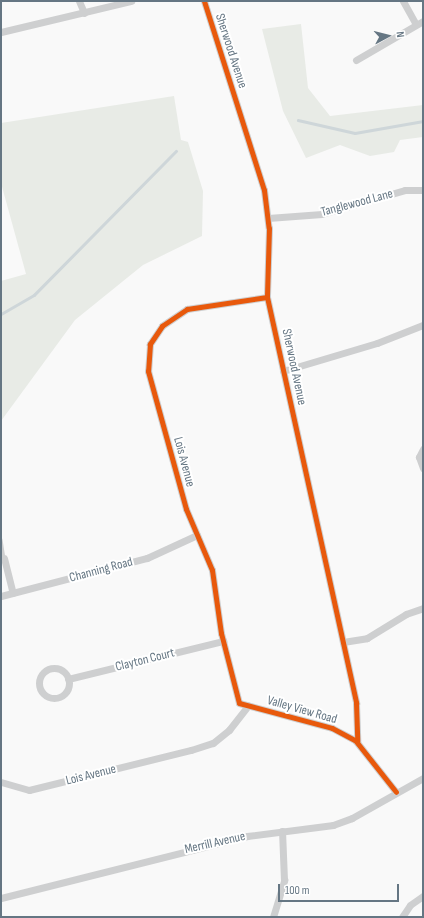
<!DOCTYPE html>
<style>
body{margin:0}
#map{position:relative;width:424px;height:918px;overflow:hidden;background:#f9f9f9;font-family:"Sofia Sans Condensed",sans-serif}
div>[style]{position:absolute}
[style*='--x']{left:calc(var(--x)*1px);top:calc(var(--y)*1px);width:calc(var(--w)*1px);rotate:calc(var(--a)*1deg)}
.green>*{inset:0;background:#e8ebe6}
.stream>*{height:2.5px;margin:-1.25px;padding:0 1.25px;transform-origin:1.25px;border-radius:1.25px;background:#ced6d9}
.service>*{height:3.5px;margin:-1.75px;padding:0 1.75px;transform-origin:1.75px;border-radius:1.75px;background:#cecfd0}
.minor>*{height:7px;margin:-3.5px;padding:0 3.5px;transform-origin:3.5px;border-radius:3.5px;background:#cecfd0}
.minor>.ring{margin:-3.5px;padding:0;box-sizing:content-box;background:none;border:7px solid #cecfd0;border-radius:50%}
.cycleway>*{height:5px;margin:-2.5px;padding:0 2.5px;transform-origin:2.5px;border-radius:2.5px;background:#e8590c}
span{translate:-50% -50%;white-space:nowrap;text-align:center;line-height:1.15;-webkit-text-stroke:4px #fff;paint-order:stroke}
.street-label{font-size:13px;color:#657683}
.frame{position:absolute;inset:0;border:2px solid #657683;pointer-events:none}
.north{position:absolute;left:368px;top:16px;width:40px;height:40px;-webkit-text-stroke:3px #fff;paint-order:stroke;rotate:83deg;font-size:11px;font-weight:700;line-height:16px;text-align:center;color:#657683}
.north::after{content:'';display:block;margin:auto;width:14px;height:18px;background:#657683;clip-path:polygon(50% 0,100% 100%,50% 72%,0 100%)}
.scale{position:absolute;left:278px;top:884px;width:121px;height:18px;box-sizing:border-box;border:2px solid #657683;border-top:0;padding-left:5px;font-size:12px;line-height:14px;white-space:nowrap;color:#657683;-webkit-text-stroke:3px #fff;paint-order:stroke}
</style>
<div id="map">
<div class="green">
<div style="clip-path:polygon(301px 24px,308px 88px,330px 116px,423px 105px,423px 137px,400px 140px,394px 152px,370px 156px,340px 145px,306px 158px,283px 111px,262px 29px)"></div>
<div style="clip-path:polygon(174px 96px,181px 140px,188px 142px,203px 191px,202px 236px,143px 265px,75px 320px,1px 421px,1px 281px,26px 274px,1px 183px,1px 123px)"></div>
</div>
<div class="stream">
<div style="--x:298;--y:120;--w:58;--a:12.8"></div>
<div style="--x:355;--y:133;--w:69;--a:-10"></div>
<div style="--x:1;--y:314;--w:38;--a:-30"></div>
<div style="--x:34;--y:295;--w:202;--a:-45.4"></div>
</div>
<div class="service">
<div style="--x:1;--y:540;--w:18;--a:81"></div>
</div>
<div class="minor">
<div style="--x:79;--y:1;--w:13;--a:67"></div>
<div style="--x:204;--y:1;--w:198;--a:72.4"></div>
<div style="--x:264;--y:190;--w:38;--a:83"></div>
<div style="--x:269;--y:228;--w:69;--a:91.7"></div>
<div style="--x:267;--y:297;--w:416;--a:77.6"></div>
<div style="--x:356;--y:703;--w:38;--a:88"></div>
<div style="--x:403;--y:1;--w:25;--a:61"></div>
<div style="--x:1;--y:32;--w:134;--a:-13.4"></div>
<div style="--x:356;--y:60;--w:78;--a:-30.2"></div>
<div style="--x:268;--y:218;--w:54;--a:-4.2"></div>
<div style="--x:322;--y:214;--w:86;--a:-16.1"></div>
<div style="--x:405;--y:190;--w:18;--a:0"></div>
<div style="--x:267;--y:297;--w:81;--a:171.5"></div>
<div style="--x:187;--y:309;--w:30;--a:146"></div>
<div style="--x:162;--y:326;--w:22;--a:124"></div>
<div style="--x:150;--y:344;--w:27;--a:94"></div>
<div style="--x:148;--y:371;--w:143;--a:74.6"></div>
<div style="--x:186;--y:509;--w:66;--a:66.9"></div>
<div style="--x:212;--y:570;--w:64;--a:81.9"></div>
<div style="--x:221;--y:633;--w:72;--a:75.6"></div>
<div style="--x:239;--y:703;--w:96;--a:15"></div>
<div style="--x:332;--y:728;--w:26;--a:28"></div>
<div style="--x:355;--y:740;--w:66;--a:51.7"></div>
<div style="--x:283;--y:371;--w:98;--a:-16.6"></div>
<div style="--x:377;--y:343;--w:49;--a:-21.4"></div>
<div style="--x:423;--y:449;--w:9;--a:117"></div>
<div style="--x:419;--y:457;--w:12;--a:70"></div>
<div style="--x:4;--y:558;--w:36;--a:76"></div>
<div style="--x:1;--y:596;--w:151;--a:-14.6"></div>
<div style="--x:147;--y:558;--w:55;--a:-24.7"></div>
<div style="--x:343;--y:642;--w:24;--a:-9"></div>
<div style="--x:367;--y:638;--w:46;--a:-31.6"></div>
<div style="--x:406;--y:614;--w:18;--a:-19"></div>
<div class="ring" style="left:39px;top:668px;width:23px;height:23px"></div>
<div style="--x:68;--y:679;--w:160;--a:-13.8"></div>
<div style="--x:1;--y:782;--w:29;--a:16"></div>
<div style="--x:29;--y:790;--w:167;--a:-13.9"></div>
<div style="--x:191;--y:750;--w:23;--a:-18"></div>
<div style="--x:213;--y:743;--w:21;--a:-39"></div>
<div style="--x:229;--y:730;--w:31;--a:-52"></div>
<div style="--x:1;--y:898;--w:254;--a:-14.1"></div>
<div style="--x:247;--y:836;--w:87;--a:-7.3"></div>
<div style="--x:333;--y:825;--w:20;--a:-20"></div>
<div style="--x:352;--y:818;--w:81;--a:-29.4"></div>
<div style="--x:273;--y:917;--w:39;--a:-73"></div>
<div style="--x:284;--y:880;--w:49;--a:-92.3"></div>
<div style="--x:402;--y:917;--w:14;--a:-56"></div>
<div style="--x:410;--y:905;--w:16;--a:-35"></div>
</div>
<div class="cycleway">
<div style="--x:204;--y:1;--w:198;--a:72.4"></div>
<div style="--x:264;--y:190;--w:38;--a:83"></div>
<div style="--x:269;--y:228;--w:69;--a:91.7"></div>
<div style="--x:267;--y:297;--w:416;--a:77.6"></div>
<div style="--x:356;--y:703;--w:38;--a:88"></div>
<div style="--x:267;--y:297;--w:81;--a:171.5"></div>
<div style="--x:187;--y:309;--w:30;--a:146"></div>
<div style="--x:162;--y:326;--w:22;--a:124"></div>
<div style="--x:150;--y:344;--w:27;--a:94"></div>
<div style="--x:148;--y:371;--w:143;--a:74.6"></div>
<div style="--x:186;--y:509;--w:66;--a:66.9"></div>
<div style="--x:212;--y:570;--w:64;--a:81.9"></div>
<div style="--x:221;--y:633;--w:72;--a:75.6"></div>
<div style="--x:239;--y:703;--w:96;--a:15"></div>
<div style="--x:332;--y:728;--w:26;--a:28"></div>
<div style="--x:355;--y:740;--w:66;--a:51.7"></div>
</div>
<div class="street-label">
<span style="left:231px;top:51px;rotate:72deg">Sherwood Avenue</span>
<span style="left:357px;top:203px;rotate:-15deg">Tanglewood Lane</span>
<span style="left:294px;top:367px;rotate:78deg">Sherwood Avenue</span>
<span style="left:184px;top:462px;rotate:75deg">Lois Avenue</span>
<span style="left:101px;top:570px;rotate:-15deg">Channing Road</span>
<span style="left:145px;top:660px;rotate:-14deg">Clayton Court</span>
<span style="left:302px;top:710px;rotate:16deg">Valley View Road</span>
<span style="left:91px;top:775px;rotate:-14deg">Lois Avenue</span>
<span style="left:215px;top:843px;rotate:-13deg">Merrill Avenue</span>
</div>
<div class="frame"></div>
<div class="north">N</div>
<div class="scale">100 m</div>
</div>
